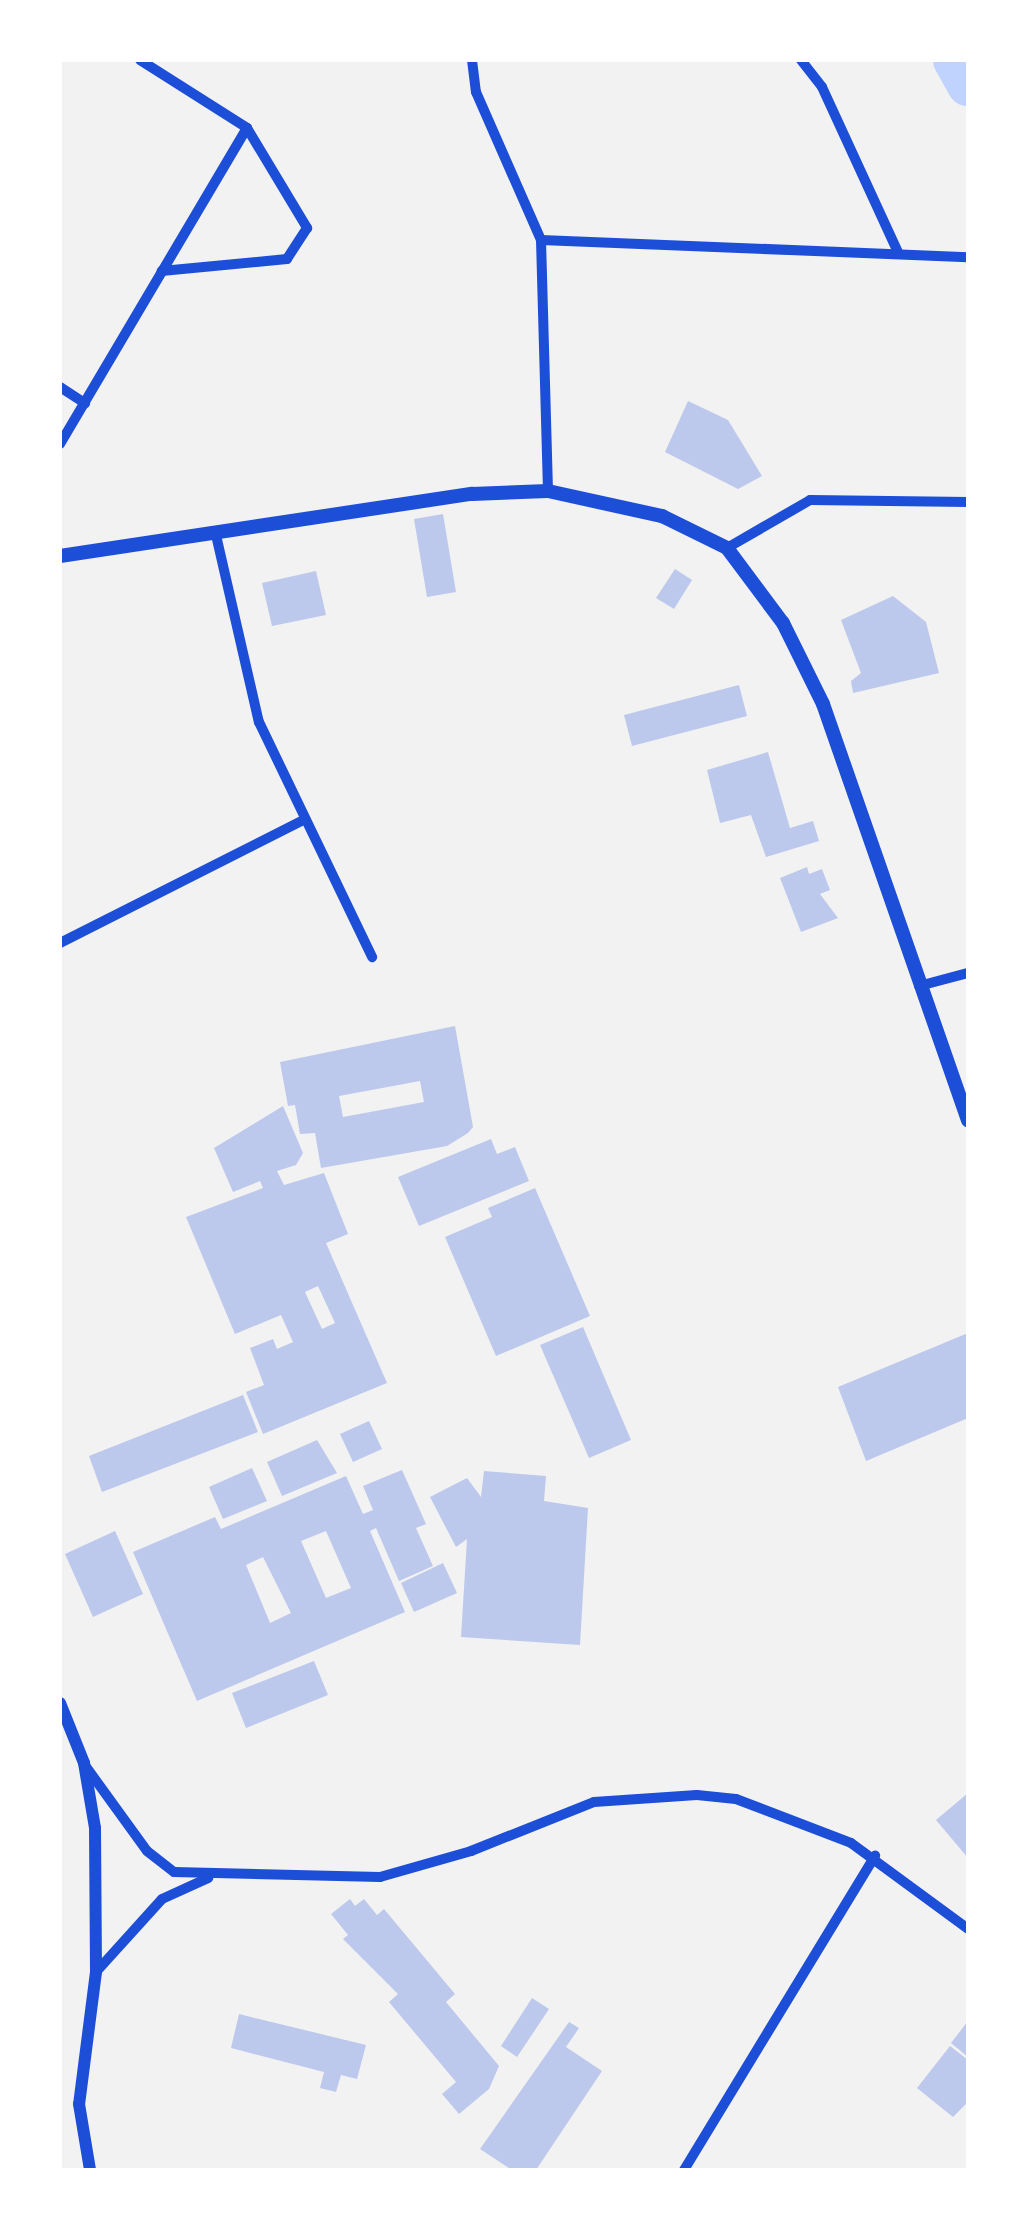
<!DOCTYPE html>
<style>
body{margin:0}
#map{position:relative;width:1028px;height:2230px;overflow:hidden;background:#f2f2f2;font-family:"Open Sans",sans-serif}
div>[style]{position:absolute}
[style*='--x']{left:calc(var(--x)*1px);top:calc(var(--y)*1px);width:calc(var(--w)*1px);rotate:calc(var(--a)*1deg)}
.river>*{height:42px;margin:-21px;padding:0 21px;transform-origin:21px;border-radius:21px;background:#bfd3fe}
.building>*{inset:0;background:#bdc9ec}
.minor>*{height:10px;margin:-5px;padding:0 5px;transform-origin:5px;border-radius:5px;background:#1d4ed8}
.tertiary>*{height:12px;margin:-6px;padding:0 6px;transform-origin:6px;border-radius:6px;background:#1d4ed8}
.secondary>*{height:14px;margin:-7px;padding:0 7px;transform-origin:7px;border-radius:7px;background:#1d4ed8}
span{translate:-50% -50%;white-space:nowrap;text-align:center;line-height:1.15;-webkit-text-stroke:10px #fff;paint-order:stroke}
.frame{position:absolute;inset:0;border:62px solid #fff;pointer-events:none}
</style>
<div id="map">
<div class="river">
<div style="--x:954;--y:60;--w:29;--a:61"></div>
</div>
<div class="building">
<div style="clip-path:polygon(688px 401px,728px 420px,762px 476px,738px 489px,665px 452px)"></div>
<div style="clip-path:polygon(443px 514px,456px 592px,427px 597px,414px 519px)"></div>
<div style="clip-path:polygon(675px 569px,692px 580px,674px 609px,656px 598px)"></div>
<div style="clip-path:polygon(316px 571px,326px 615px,272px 626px,262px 583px)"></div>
<div style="clip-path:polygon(893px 596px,926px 622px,939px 673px,853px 693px,851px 681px,861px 673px,841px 620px)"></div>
<div style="clip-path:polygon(739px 685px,747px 716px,632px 746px,624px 715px)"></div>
<div style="clip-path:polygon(768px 752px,790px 828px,813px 821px,819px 841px,766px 857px,751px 815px,720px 823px,707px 770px)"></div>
<div style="clip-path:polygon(807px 867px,809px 874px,822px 869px,830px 890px,820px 894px,838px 918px,801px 932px,780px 878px)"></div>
<div style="clip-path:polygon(evenodd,455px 1026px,473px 1127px,468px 1133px,447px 1146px,321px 1168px,315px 1133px,300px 1134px,295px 1105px,288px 1106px,280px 1062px,455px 1026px,420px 1081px,424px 1102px,343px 1117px,339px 1096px,420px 1081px)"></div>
<div style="clip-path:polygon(evenodd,283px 1106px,303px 1153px,296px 1165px,277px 1171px,284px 1185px,324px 1173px,348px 1234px,326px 1243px,387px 1383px,263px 1434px,246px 1392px,264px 1385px,250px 1348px,273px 1339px,277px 1349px,293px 1342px,281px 1315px,235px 1334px,186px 1217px,263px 1188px,260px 1181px,233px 1192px,214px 1148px,283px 1106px,318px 1286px,335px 1323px,322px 1329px,305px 1292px,318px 1286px)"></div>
<div style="clip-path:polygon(491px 1139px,497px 1154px,515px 1147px,529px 1181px,419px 1226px,398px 1177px)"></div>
<div style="clip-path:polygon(535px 1188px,590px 1316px,496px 1356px,445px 1237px,492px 1217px,488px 1208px)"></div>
<div style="clip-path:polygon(583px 1327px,631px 1440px,589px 1458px,540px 1345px)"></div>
<div style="clip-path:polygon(968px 1333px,968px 1418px,866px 1461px,838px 1387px)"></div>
<div style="clip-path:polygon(243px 1395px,258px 1432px,102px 1492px,89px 1456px)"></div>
<div style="clip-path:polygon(369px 1421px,382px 1449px,353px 1462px,340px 1434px)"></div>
<div style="clip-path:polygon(317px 1440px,337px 1473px,282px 1496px,267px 1462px)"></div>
<div style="clip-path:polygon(252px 1468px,267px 1501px,223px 1519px,209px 1487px)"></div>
<div style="clip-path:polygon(evenodd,402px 1470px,426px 1524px,416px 1528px,433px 1566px,399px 1581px,376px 1528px,370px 1531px,405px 1612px,197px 1701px,133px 1552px,215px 1517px,221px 1529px,346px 1476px,363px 1514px,373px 1510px,363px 1486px,402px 1470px,326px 1531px,351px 1588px,326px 1598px,301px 1541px,326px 1531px,402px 1470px,263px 1557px,291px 1613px,270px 1623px,246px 1565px,263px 1557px)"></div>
<div style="clip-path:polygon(484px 1471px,546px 1476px,544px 1501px,588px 1508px,580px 1645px,461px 1637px,467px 1539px,456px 1547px,430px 1497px,467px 1478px,481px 1497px)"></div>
<div style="clip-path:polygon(115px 1531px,143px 1594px,93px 1617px,65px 1554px)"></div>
<div style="clip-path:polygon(443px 1563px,457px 1593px,414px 1612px,401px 1583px)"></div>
<div style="clip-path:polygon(314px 1661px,328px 1695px,246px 1728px,232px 1693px)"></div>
<div style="clip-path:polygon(968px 1793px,968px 1858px,936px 1820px)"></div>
<div style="clip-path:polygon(350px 1899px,355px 1906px,364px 1899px,377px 1915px,384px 1909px,455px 1994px,446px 2002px,499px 2066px,489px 2089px,459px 2114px,442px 2094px,456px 2082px,389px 2002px,398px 1994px,343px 1939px,348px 1935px,331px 1914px)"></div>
<div style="clip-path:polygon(532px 1998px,549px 2009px,517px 2057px,501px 2046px)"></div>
<div style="clip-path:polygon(239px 2014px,366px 2045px,357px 2079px,341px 2075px,336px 2092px,320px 2088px,324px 2072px,231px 2048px)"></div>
<div style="clip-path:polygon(968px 2021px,968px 2057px,951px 2043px)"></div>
<div style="clip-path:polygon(569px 2022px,579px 2028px,566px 2047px,602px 2071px,536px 2170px,512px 2170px,480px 2149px)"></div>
<div style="clip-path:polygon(950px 2046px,968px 2060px,968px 2102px,953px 2117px,917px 2088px)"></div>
</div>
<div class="minor">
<div style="--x:140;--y:60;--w:127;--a:32.4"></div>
<div style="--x:247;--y:128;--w:117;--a:59"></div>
<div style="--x:307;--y:228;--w:37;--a:123"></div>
<div style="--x:287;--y:259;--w:126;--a:174.5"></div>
<div style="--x:472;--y:60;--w:32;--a:83"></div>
<div style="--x:476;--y:92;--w:162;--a:66.3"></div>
<div style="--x:541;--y:240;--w:251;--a:88.4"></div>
<div style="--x:801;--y:60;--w:34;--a:52"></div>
<div style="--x:822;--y:87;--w:182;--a:65.3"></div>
<div style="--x:541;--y:240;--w:427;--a:2.3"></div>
<div style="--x:60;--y:387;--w:30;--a:33"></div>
<div style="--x:60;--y:444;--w:367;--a:-59.4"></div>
<div style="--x:216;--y:535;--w:192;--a:77.1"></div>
<div style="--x:259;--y:722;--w:261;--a:64.3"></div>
<div style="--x:727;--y:548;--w:96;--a:-30"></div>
<div style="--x:810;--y:500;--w:158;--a:0.7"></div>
<div style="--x:60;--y:943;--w:273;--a:-26.8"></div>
<div style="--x:919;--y:986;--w:51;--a:-14.9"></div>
<div style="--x:84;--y:1764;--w:107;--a:54.1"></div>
<div style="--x:147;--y:1851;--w:34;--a:38"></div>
<div style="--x:174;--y:1872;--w:206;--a:1.4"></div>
<div style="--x:380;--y:1877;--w:95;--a:-15.9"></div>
<div style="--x:471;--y:1851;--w:132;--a:-21.7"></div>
<div style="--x:594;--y:1802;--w:103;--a:-3.9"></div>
<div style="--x:697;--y:1795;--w:39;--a:6"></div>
<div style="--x:736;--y:1799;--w:123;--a:20.9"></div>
<div style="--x:851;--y:1843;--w:145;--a:36.3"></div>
<div style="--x:96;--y:1972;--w:98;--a:-47.9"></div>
<div style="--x:162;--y:1899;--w:51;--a:-24.5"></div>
<div style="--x:684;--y:2170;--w:368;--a:-58.7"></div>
</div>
<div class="tertiary">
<div style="--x:60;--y:1703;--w:65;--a:68.2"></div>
<div style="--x:84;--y:1763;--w:66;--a:80.4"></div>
<div style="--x:95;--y:1828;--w:144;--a:89.6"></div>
<div style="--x:96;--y:1972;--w:133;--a:97.3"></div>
<div style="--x:79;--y:2104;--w:67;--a:80.5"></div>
</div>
<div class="secondary">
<div style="--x:60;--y:556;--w:417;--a:-8.6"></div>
<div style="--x:472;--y:494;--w:76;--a:-2.3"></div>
<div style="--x:548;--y:491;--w:117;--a:12.4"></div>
<div style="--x:662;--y:516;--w:72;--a:26.2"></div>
<div style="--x:727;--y:548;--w:94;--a:53.3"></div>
<div style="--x:783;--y:623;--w:90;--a:63.7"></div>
<div style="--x:823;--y:704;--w:441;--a:70.8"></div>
</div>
<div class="frame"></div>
</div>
